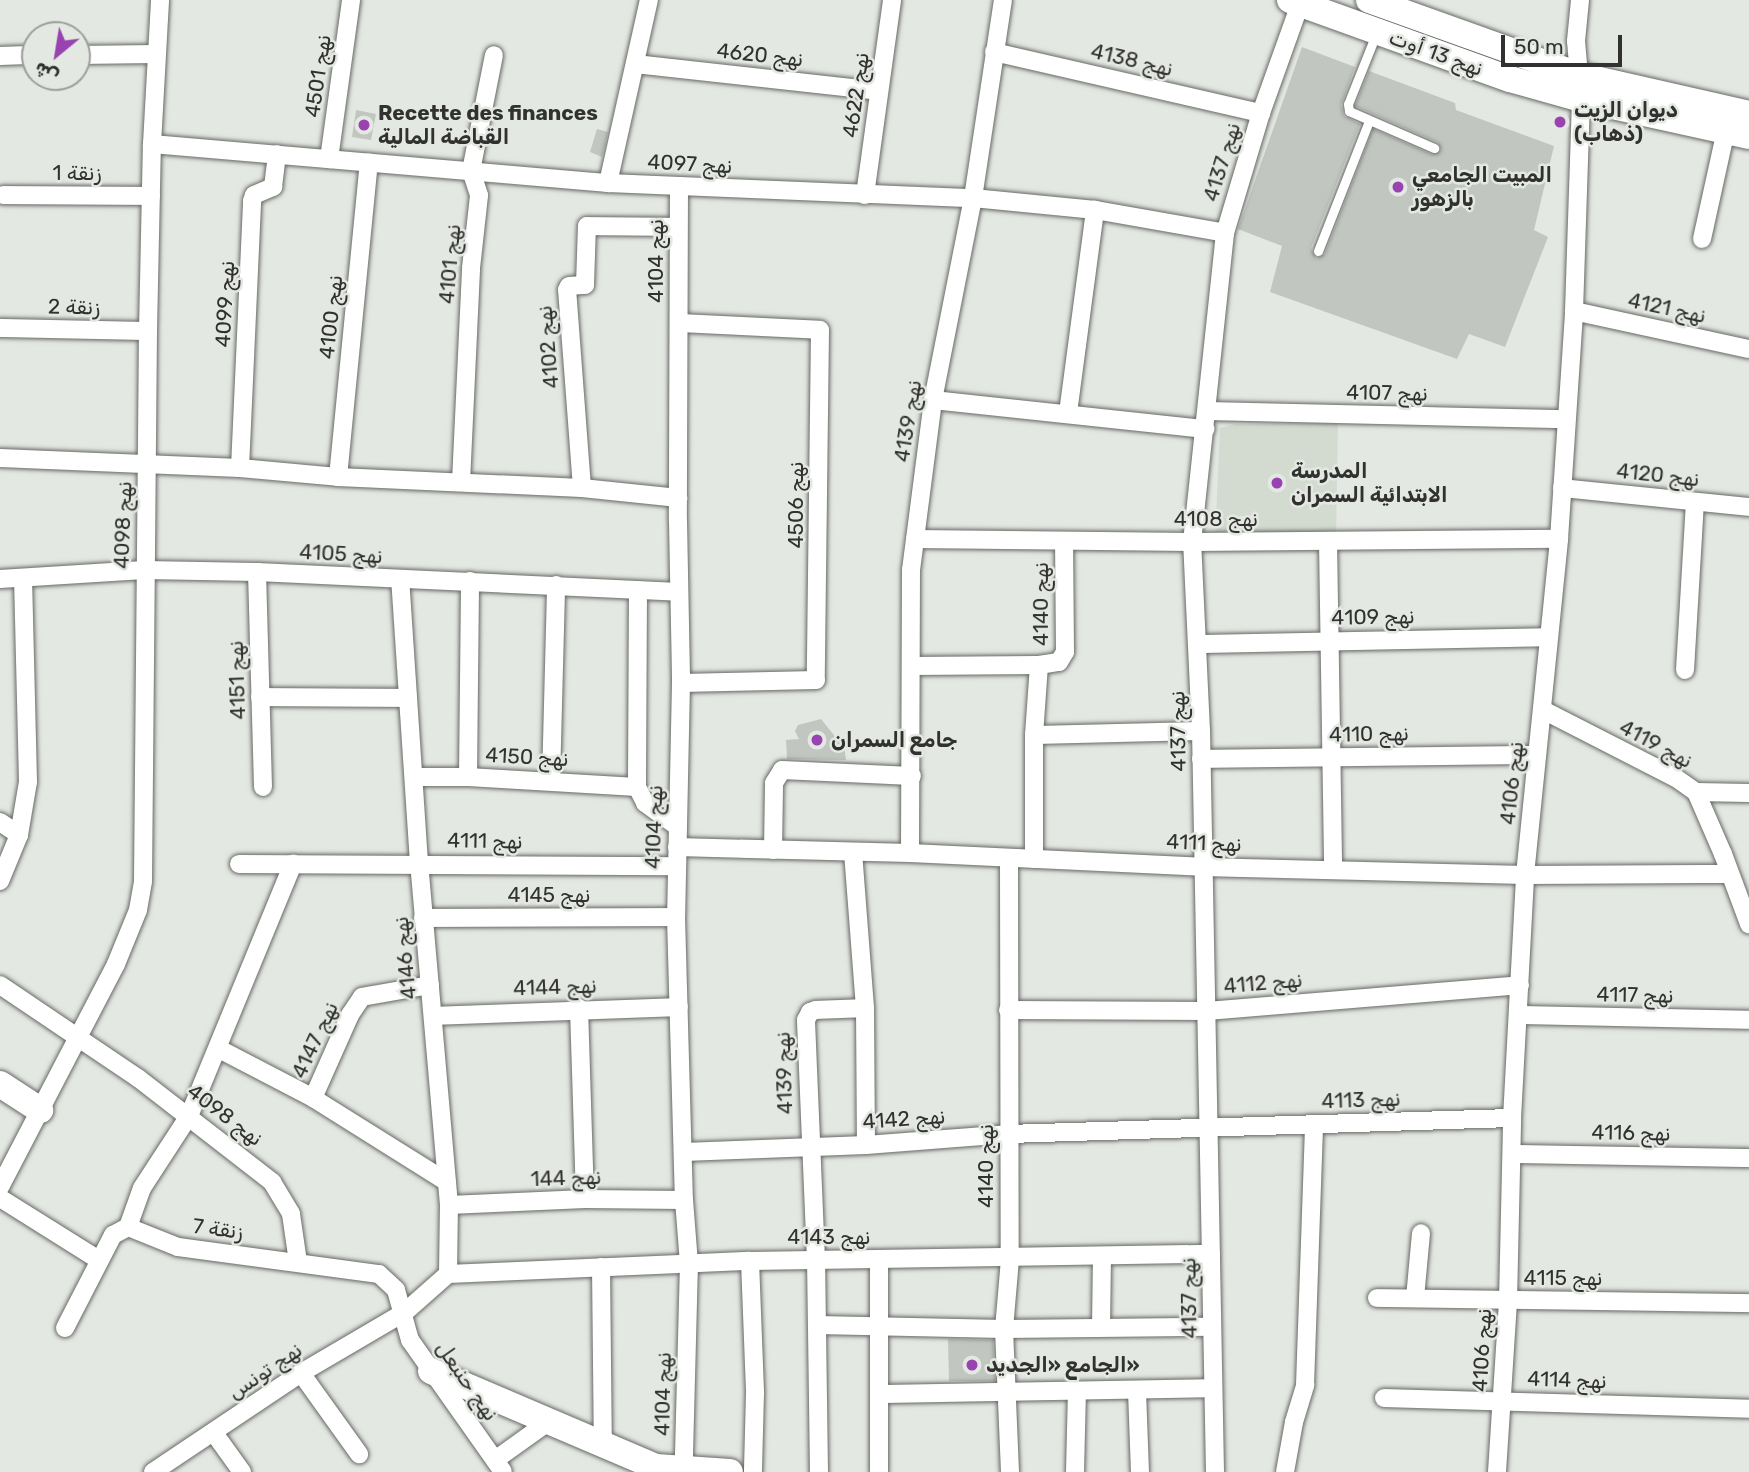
<!DOCTYPE html>
<meta charset="utf-8">
<style>
body{margin:0}
#map{position:relative;width:1749px;height:1472px;overflow:hidden;background:#e4e8e2;font-family:Rubik,Vazirmatn,sans-serif}
div>[style]{position:absolute}
[style*='--x']{left:calc(var(--x)*1px);top:calc(var(--y)*1px);width:calc(var(--w)*1px);rotate:calc(var(--a)*1deg)}
.built>*{inset:0;background:#d3dbd0}
.building>*{inset:0;background:#c2c6c1}
.roads{filter:drop-shadow(0 0 2px #666965) drop-shadow(0 0 2px #666965)}
.lane>*{height:9px;margin:-4.5px;padding:0 4.5px;transform-origin:4.5px;border-radius:4.5px;background:#fff}
.street>*{height:18px;margin:-9px;padding:0 9px;transform-origin:9px;border-radius:9px;background:#fff}
.secondary>*{height:26px;margin:-13px;padding:0 13px;transform-origin:13px;border-radius:13px;background:#fff}
.dots>*{width:19px;height:19px;translate:-50% -50%;box-sizing:border-box;border:4px solid #e4e8e2;border-radius:50%}
span{translate:-50% -50%;white-space:nowrap;text-align:center;line-height:1.15;-webkit-text-stroke:5px #e4e8e2;paint-order:stroke}
.street-label{font-size:21px;color:#313230}
.poi-label{font-size:21px;color:#313230;font-weight:700}
.left{translate:0 -50%;text-align:left}
.north{position:absolute;left:21px;top:21px;width:70px;height:70px;box-sizing:border-box;background:#e4e8e2;border:2px solid #9c9f9b;border-radius:50%;rotate:210deg;font-size:19px;font-weight:700;line-height:28px;text-align:center;color:#313230}
.north::after{content:'';display:block;margin:auto;width:24px;height:32px;background:#9943b0;clip-path:polygon(50% 0,100% 100%,50% 72%,0 100%)}
.scale{position:absolute;left:1501px;top:35px;width:121px;height:32px;box-sizing:border-box;border:4px solid #313230;border-top:0;padding-left:9px;font-size:21px;line-height:24px;white-space:nowrap;color:#313230;-webkit-text-stroke:5px #e4e8e2;paint-order:stroke}
</style>
<div id="map">
<div class="built">
<div style="clip-path:polygon(1338px 423px,1336px 538px,1215px 539px,1220px 428px,1235px 424px)"></div>
</div>
<div class="building">
<div style="clip-path:polygon(1302px 47px,1355px 67px,1341px 105px,1344px 116px,1360px 124px,1311px 248px,1316px 258px,1325px 254px,1373px 129px,1431px 154px,1441px 150px,1437px 142px,1355px 106px,1369px 71px,1455px 103px,1456px 110px,1554px 146px,1534px 230px,1548px 237px,1505px 347px,1469px 334px,1457px 359px,1270px 292px,1282px 246px,1238px 229px)"></div>
<div style="clip-path:polygon(356px 110px,376px 114px,371px 140px,352px 137px)"></div>
<div style="clip-path:polygon(597px 129px,608px 132px,602px 157px,590px 152px)"></div>
<div style="clip-path:polygon(821px 719px,837px 739px,843px 737px,846px 760px,787px 759px,786px 740px,799px 739px,795px 731px,798px 725px)"></div>
<div style="clip-path:polygon(948px 1339px,993px 1340px,995px 1381px,949px 1381px)"></div>
</div>
<div class="roads">
<div class="lane">
<div style="--x:1376;--y:34;--w:75;--a:111.8"></div>
<div style="--x:1348;--y:104;--w:7;--a:82"></div>
<div style="--x:1349;--y:111;--w:93;--a:23.5"></div>
<div style="--x:1318;--y:251;--w:140;--a:-68.6"></div>
</div>
<div class="street">
<div style="--x:994;--y:52;--w:274;--a:12.9"></div>
<div style="--x:77;--y:55;--w:79;--a:-0.7"></div>
<div style="--x:0;--y:56;--w:35;--a:-2"></div>
<div style="--x:635;--y:64;--w:245;--a:6.3"></div>
<div style="--x:152;--y:144;--w:458;--a:4.9"></div>
<div style="--x:608;--y:183;--w:365;--a:2.4"></div>
<div style="--x:973;--y:198;--w:123;--a:5.6"></div>
<div style="--x:1095;--y:210;--w:132;--a:10"></div>
<div style="--x:329;--y:159;--w:161;--a:-82.1"></div>
<div style="--x:608;--y:183;--w:188;--a:-77.4"></div>
<div style="--x:679;--y:186;--w:335;--a:90.2"></div>
<div style="--x:678;--y:521;--w:162;--a:88.9"></div>
<div style="--x:681;--y:683;--w:234;--a:91.2"></div>
<div style="--x:676;--y:917;--w:283;--a:88.4"></div>
<div style="--x:684;--y:1200;--w:63;--a:85.5"></div>
<div style="--x:689;--y:1263;--w:196;--a:91.5"></div>
<div style="--x:684;--y:1459;--w:13;--a:77"></div>
<div style="--x:3;--y:195;--w:148;--a:0.4"></div>
<div style="--x:865;--y:195;--w:197;--a:-82.1"></div>
<div style="--x:1702;--y:239;--w:112;--a:-77.6"></div>
<div style="--x:1574;--y:311;--w:179;--a:12.3"></div>
<div style="--x:679;--y:323;--w:141;--a:2.8"></div>
<div style="--x:820;--y:330;--w:350;--a:90.7"></div>
<div style="--x:816;--y:680;--w:135;--a:178.7"></div>
<div style="--x:0;--y:328;--w:148;--a:1.2"></div>
<div style="--x:933;--y:400;--w:274;--a:6.1"></div>
<div style="--x:1207;--y:411;--w:359;--a:1.3"></div>
<div style="--x:1068;--y:413;--w:205;--a:-82.4"></div>
<div style="--x:0;--y:458;--w:240;--a:2.4"></div>
<div style="--x:240;--y:468;--w:98;--a:5.2"></div>
<div style="--x:338;--y:477;--w:244;--a:2.6"></div>
<div style="--x:582;--y:488;--w:97;--a:5.9"></div>
<div style="--x:240;--y:468;--w:267;--a:-87.4"></div>
<div style="--x:252;--y:201;--w:6;--a:-72"></div>
<div style="--x:254;--y:195;--w:21;--a:-23"></div>
<div style="--x:273;--y:187;--w:33;--a:-83"></div>
<div style="--x:338;--y:477;--w:316;--a:-84.4"></div>
<div style="--x:461;--y:482;--w:214;--a:-87.3"></div>
<div style="--x:471;--y:268;--w:73;--a:-83.7"></div>
<div style="--x:479;--y:195;--w:25;--a:-108"></div>
<div style="--x:471;--y:171;--w:118;--a:-78.8"></div>
<div style="--x:582;--y:488;--w:199;--a:-94.3"></div>
<div style="--x:567;--y:290;--w:4;--a:-63"></div>
<div style="--x:569;--y:286;--w:16;--a:-4"></div>
<div style="--x:585;--y:285;--w:59;--a:-88.1"></div>
<div style="--x:587;--y:226;--w:91;--a:0.6"></div>
<div style="--x:1562;--y:488;--w:188;--a:5.8"></div>
<div style="--x:915;--y:539;--w:277;--a:0.6"></div>
<div style="--x:1192;--y:542;--w:367;--a:-0.5"></div>
<div style="--x:1328;--y:541;--w:329;--a:89.1"></div>
<div style="--x:257;--y:572;--w:215;--a:88.4"></div>
<div style="--x:0;--y:579;--w:144;--a:-3.6"></div>
<div style="--x:144;--y:570;--w:113;--a:1"></div>
<div style="--x:257;--y:572;--w:422;--a:2.7"></div>
<div style="--x:638;--y:590;--w:197;--a:90.3"></div>
<div style="--x:637;--y:787;--w:18;--a:63"></div>
<div style="--x:645;--y:803;--w:39;--a:36"></div>
<div style="--x:1199;--y:644;--w:350;--a:-1.1"></div>
<div style="--x:912;--y:666;--w:127;--a:-0.5"></div>
<div style="--x:1685;--y:670;--w:168;--a:-86.6"></div>
<div style="--x:260;--y:697;--w:148;--a:0.4"></div>
<div style="--x:1543;--y:710;--w:149;--a:27.1"></div>
<div style="--x:1676;--y:778;--w:24;--a:35"></div>
<div style="--x:1696;--y:792;--w:68;--a:66.5"></div>
<div style="--x:1723;--y:854;--w:75;--a:69.6"></div>
<div style="--x:1034;--y:735;--w:167;--a:-1.4"></div>
<div style="--x:1201;--y:759;--w:336;--a:-0.7"></div>
<div style="--x:415;--y:777;--w:53;--a:0"></div>
<div style="--x:468;--y:777;--w:169;--a:3.4"></div>
<div style="--x:468;--y:777;--w:196;--a:-89.4"></div>
<div style="--x:551;--y:781;--w:196;--a:-88.5"></div>
<div style="--x:1696;--y:792;--w:53;--a:1.1"></div>
<div style="--x:0;--y:822;--w:23;--a:34"></div>
<div style="--x:677;--y:847;--w:233;--a:1.5"></div>
<div style="--x:910;--y:853;--w:292;--a:2.7"></div>
<div style="--x:1202;--y:867;--w:323;--a:1.4"></div>
<div style="--x:1525;--y:875;--w:205;--a:-0.3"></div>
<div style="--x:773;--y:850;--w:67;--a:-89.1"></div>
<div style="--x:774;--y:783;--w:15;--a:-58"></div>
<div style="--x:782;--y:770;--w:130;--a:2.6"></div>
<div style="--x:853;--y:852;--w:156;--a:85.6"></div>
<div style="--x:865;--y:1008;--w:137;--a:89.6"></div>
<div style="--x:910;--y:853;--w:283;--a:-89.8"></div>
<div style="--x:911;--y:570;--w:171;--a:-82.6"></div>
<div style="--x:933;--y:400;--w:206;--a:-78.8"></div>
<div style="--x:973;--y:198;--w:200;--a:-81.4"></div>
<div style="--x:1034;--y:859;--w:124;--a:-90"></div>
<div style="--x:1034;--y:735;--w:70;--a:-85.9"></div>
<div style="--x:1039;--y:665;--w:20;--a:-9"></div>
<div style="--x:1059;--y:662;--w:12;--a:-59"></div>
<div style="--x:1065;--y:652;--w:111;--a:-90.5"></div>
<div style="--x:1009;--y:860;--w:399;--a:89.9"></div>
<div style="--x:1010;--y:1259;--w:70;--a:94.9"></div>
<div style="--x:1004;--y:1329;--w:143;--a:87.6"></div>
<div style="--x:239;--y:864;--w:437;--a:0.3"></div>
<div style="--x:0;--y:881;--w:50;--a:-67.6"></div>
<div style="--x:19;--y:835;--w:54;--a:-80.4"></div>
<div style="--x:28;--y:782;--w:204;--a:-91.4"></div>
<div style="--x:423;--y:918;--w:253;--a:-0.2"></div>
<div style="--x:0;--y:985;--w:166;--a:34"></div>
<div style="--x:138;--y:1078;--w:170;--a:37.8"></div>
<div style="--x:272;--y:1182;--w:37;--a:59"></div>
<div style="--x:291;--y:1214;--w:49;--a:81.7"></div>
<div style="--x:430;--y:985;--w:69;--a:170"></div>
<div style="--x:362;--y:997;--w:22;--a:124"></div>
<div style="--x:350;--y:1015;--w:91;--a:114"></div>
<div style="--x:313;--y:1098;--w:158;--a:32.1"></div>
<div style="--x:579;--y:1008;--w:191;--a:88.2"></div>
<div style="--x:1008;--y:1010;--w:199;--a:0.3"></div>
<div style="--x:1207;--y:1011;--w:314;--a:-4.7"></div>
<div style="--x:1519;--y:1015;--w:230;--a:1.2"></div>
<div style="--x:433;--y:1016;--w:246;--a:-2.1"></div>
<div style="--x:219;--y:1049;--w:106;--a:27.5"></div>
<div style="--x:684;--y:1152;--w:182;--a:-2.2"></div>
<div style="--x:866;--y:1145;--w:142;--a:-4.4"></div>
<div style="--x:1008;--y:1134;--w:504;--a:-1.82"></div>
<div style="--x:1512;--y:1154;--w:237;--a:1"></div>
<div style="--x:0;--y:1187;--w:251;--a:-62.5"></div>
<div style="--x:116;--y:964;--w:58;--a:-67.8"></div>
<div style="--x:138;--y:910;--w:29;--a:-80"></div>
<div style="--x:143;--y:881;--w:550;--a:-89.48"></div>
<div style="--x:148;--y:331;--w:187;--a:-88.8"></div>
<div style="--x:152;--y:144;--w:144;--a:-86.8"></div>
<div style="--x:0;--y:1198;--w:117;--a:32.1"></div>
<div style="--x:449;--y:1205;--w:136;--a:-2.5"></div>
<div style="--x:585;--y:1199;--w:99;--a:0.6"></div>
<div style="--x:128;--y:1227;--w:41;--a:-70.3"></div>
<div style="--x:142;--y:1188;--w:86;--a:-56.9"></div>
<div style="--x:189;--y:1116;--w:273;--a:-67.6"></div>
<div style="--x:750;--y:1261;--w:132;--a:87.8"></div>
<div style="--x:755;--y:1393;--w:79;--a:91.5"></div>
<div style="--x:601;--y:1267;--w:178;--a:89.4"></div>
<div style="--x:448;--y:1274;--w:302;--a:-2.5"></div>
<div style="--x:750;--y:1261;--w:461;--a:-0.9"></div>
<div style="--x:1377;--y:1298;--w:372;--a:0.8"></div>
<div style="--x:1415;--y:1298;--w:65;--a:-84.7"></div>
<div style="--x:817;--y:1325;--w:187;--a:1.2"></div>
<div style="--x:1004;--y:1329;--w:208;--a:-0.6"></div>
<div style="--x:1101;--y:1327;--w:70;--a:-89.2"></div>
<div style="--x:65;--y:1328;--w:105;--a:-62.7"></div>
<div style="--x:113;--y:1235;--w:17;--a:-28"></div>
<div style="--x:128;--y:1227;--w:54;--a:21.8"></div>
<div style="--x:178;--y:1247;--w:203;--a:7.7"></div>
<div style="--x:379;--y:1274;--w:23;--a:43"></div>
<div style="--x:396;--y:1290;--w:52;--a:74.4"></div>
<div style="--x:410;--y:1340;--w:161;--a:54.8"></div>
<div style="--x:301;--y:1373;--w:100;--a:54.4"></div>
<div style="--x:1137;--y:1391;--w:81;--a:87.9"></div>
<div style="--x:879;--y:1394;--w:334;--a:-1"></div>
<div style="--x:1384;--y:1398;--w:365;--a:1.7"></div>
<div style="--x:214;--y:1433;--w:48;--a:54.3"></div>
<div style="--x:495;--y:1460;--w:65;--a:-35.6"></div>
<div style="--x:153;--y:1472;--w:178;--a:-33.8"></div>
<div style="--x:301;--y:1373;--w:121;--a:-30.4"></div>
<div style="--x:405;--y:1312;--w:57;--a:-41.5"></div>
<div style="--x:448;--y:1274;--w:69;--a:-89.2"></div>
<div style="--x:449;--y:1205;--w:343;--a:-95"></div>
<div style="--x:419;--y:863;--w:284;--a:-93.8"></div>
<div style="--x:819;--y:1472;--w:212;--a:-90.8"></div>
<div style="--x:816;--y:1260;--w:240;--a:-92.4"></div>
<div style="--x:806;--y:1020;--w:9;--a:-63"></div>
<div style="--x:810;--y:1012;--w:6;--a:-18"></div>
<div style="--x:816;--y:1010;--w:49;--a:-2.3"></div>
<div style="--x:879;--y:1472;--w:212;--a:-90"></div>
<div style="--x:1075;--y:1472;--w:80;--a:-88.6"></div>
<div style="--x:1215;--y:1472;--w:741;--a:-91.08"></div>
<div style="--x:1201;--y:731;--w:189;--a:-92.7"></div>
<div style="--x:1192;--y:542;--w:311;--a:-83.9"></div>
<div style="--x:1225;--y:233;--w:125;--a:-73.3"></div>
<div style="--x:1261;--y:113;--w:116;--a:-70.3"></div>
<div style="--x:1285;--y:1472;--w:51;--a:-79.8"></div>
<div style="--x:1294;--y:1422;--w:39;--a:-73"></div>
<div style="--x:1305;--y:1385;--w:261;--a:-88"></div>
<div style="--x:1497;--y:1472;--w:171;--a:-86.3"></div>
<div style="--x:1508;--y:1301;--w:183;--a:-88.7"></div>
<div style="--x:1512;--y:1118;--w:243;--a:-86.9"></div>
<div style="--x:1525;--y:875;--w:338;--a:-84.2"></div>
<div style="--x:1559;--y:539;--w:228;--a:-86.2"></div>
<div style="--x:1574;--y:311;--w:212;--a:-88.1"></div>
<div style="--x:1581;--y:99;--w:58;--a:-94.9"></div>
<div style="--x:1576;--y:41;--w:41;--a:-84.4"></div>
</div>
<div class="secondary">
<div style="--x:1290;--y:0;--w:234;--a:19.8"></div>
<div style="--x:1510;--y:79;--w:74;--a:15.7"></div>
<div style="--x:1581;--y:99;--w:172;--a:12.4"></div>
<div style="--x:1369;--y:0;--w:222;--a:19.7"></div>
<div style="--x:1578;--y:75;--w:175;--a:12.8"></div>
<div style="--x:0;--y:1084;--w:48;--a:33"></div>
<div style="--x:431;--y:1371;--w:245;--a:23.1"></div>
<div style="--x:656;--y:1467;--w:74;--a:3.9"></div>
</div>
</div>
<div class="dots">
<div style="left:1560px;top:122px;background:#9943b0"></div>
<div style="left:364px;top:125px;background:#9943b0"></div>
<div style="left:1398px;top:187px;background:#9943b0"></div>
<div style="left:1277px;top:483px;background:#9943b0"></div>
<div style="left:817px;top:740px;background:#9943b0"></div>
<div style="left:972px;top:1365px;background:#9943b0"></div>
</div>
<div class="street-label">
<span style="left:1436px;top:53px;rotate:20deg">نهج 13 أوت</span>
<span style="left:760px;top:55px;rotate:6deg">نهج 4620</span>
<span style="left:1132px;top:60px;rotate:13deg">نهج 4138</span>
<span style="left:318px;top:76px;rotate:-82deg">نهج 4501</span>
<span style="left:856px;top:95px;rotate:-82deg">نهج 4622</span>
<span style="left:1222px;top:162px;rotate:-73deg">نهج 4137</span>
<span style="left:690px;top:164px;rotate:3deg">نهج 4097</span>
<span style="left:77px;top:173px">زنقة 1</span>
<span style="left:656px;top:261px;rotate:-90deg">نهج 4104</span>
<span style="left:450px;top:264px;rotate:-85deg">نهج 4101</span>
<span style="left:225px;top:304px;rotate:-87deg">نهج 4099</span>
<span style="left:74px;top:307px;rotate:1deg">زنقة 2</span>
<span style="left:1667px;top:308px;rotate:12deg">نهج 4121</span>
<span style="left:331px;top:317px;rotate:-84deg">نهج 4100</span>
<span style="left:548px;top:347px;rotate:-95deg">نهج 4102</span>
<span style="left:1387px;top:393px;rotate:1deg">نهج 4107</span>
<span style="left:908px;top:421px;rotate:-81deg">نهج 4139</span>
<span style="left:1658px;top:475px;rotate:6deg">نهج 4120</span>
<span style="left:796px;top:505px;rotate:-90deg">نهج 4506</span>
<span style="left:1216px;top:519px">نهج 4108</span>
<span style="left:123px;top:525px;rotate:-88deg">نهج 4098</span>
<span style="left:341px;top:554px;rotate:3deg">نهج 4105</span>
<span style="left:1041px;top:604px;rotate:-90deg">نهج 4140</span>
<span style="left:1373px;top:617px;rotate:-1deg">نهج 4109</span>
<span style="left:237px;top:680px;rotate:-92deg">نهج 4151</span>
<span style="left:1178px;top:731px;rotate:-91deg">نهج 4137</span>
<span style="left:1369px;top:734px;rotate:-1deg">نهج 4110</span>
<span style="left:1656px;top:744px;rotate:28deg">نهج 4119</span>
<span style="left:527px;top:757px;rotate:3deg">نهج 4150</span>
<span style="left:1512px;top:783px;rotate:-84deg">نهج 4106</span>
<span style="left:654px;top:827px;rotate:-88deg">نهج 4104</span>
<span style="left:485px;top:841px;rotate:1deg">نهج 4111</span>
<span style="left:1204px;top:843px;rotate:2deg">نهج 4111</span>
<span style="left:549px;top:895px">نهج 4145</span>
<span style="left:405px;top:958px;rotate:-96deg">نهج 4146</span>
<span style="left:1263px;top:983px;rotate:-5deg">نهج 4112</span>
<span style="left:555px;top:987px;rotate:-2deg">نهج 4144</span>
<span style="left:1635px;top:995px;rotate:1deg">نهج 4117</span>
<span style="left:315px;top:1040px;rotate:-65deg">نهج 4147</span>
<span style="left:784px;top:1073px;rotate:-92deg">نهج 4139</span>
<span style="left:1361px;top:1100px;rotate:-2deg">نهج 4113</span>
<span style="left:225px;top:1115px;rotate:37deg">نهج 4098</span>
<span style="left:904px;top:1119px;rotate:-4deg">نهج 4142</span>
<span style="left:1631px;top:1133px;rotate:1deg">نهج 4116</span>
<span style="left:986px;top:1166px;rotate:-90deg">نهج 4140</span>
<span style="left:566px;top:1178px;rotate:-2deg">نهج 144</span>
<span style="left:218px;top:1229px;rotate:7deg">زنقة 7</span>
<span style="left:829px;top:1237px">نهج 4143</span>
<span style="left:1563px;top:1278px">نهج 4115</span>
<span style="left:1189px;top:1298px;rotate:-91deg">نهج 4137</span>
<span style="left:1482px;top:1350px;rotate:-87deg">نهج 4106</span>
<span style="left:265px;top:1371px;rotate:-34deg">نهج تونس</span>
<span style="left:1567px;top:1380px;rotate:2deg">نهج 4114</span>
<span style="left:467px;top:1381px;rotate:55deg">نهج حنبعل</span>
<span style="left:663px;top:1394px;rotate:-89deg">نهج 4104</span>
</div>
<div class="poi-label">
<span class="left" style="left:1574px;top:122px">ديوان الزيت<br>(ذهاب)</span>
<span class="left" style="left:378px;top:125px">Recette des finances<br>القباضة المالية</span>
<span class="left" style="left:1412px;top:187px">المبيت الجامعي<br>بالزهور</span>
<span class="left" style="left:1291px;top:483px">المدرسة<br>الابتدائية السمران</span>
<span class="left" style="left:831px;top:740px">جامع السمران</span>
<span class="left" style="left:986px;top:1365px">الجامع «الجديد»</span>
</div>
<div class="north">ش</div>
<div class="scale">50 m</div>
</div>
